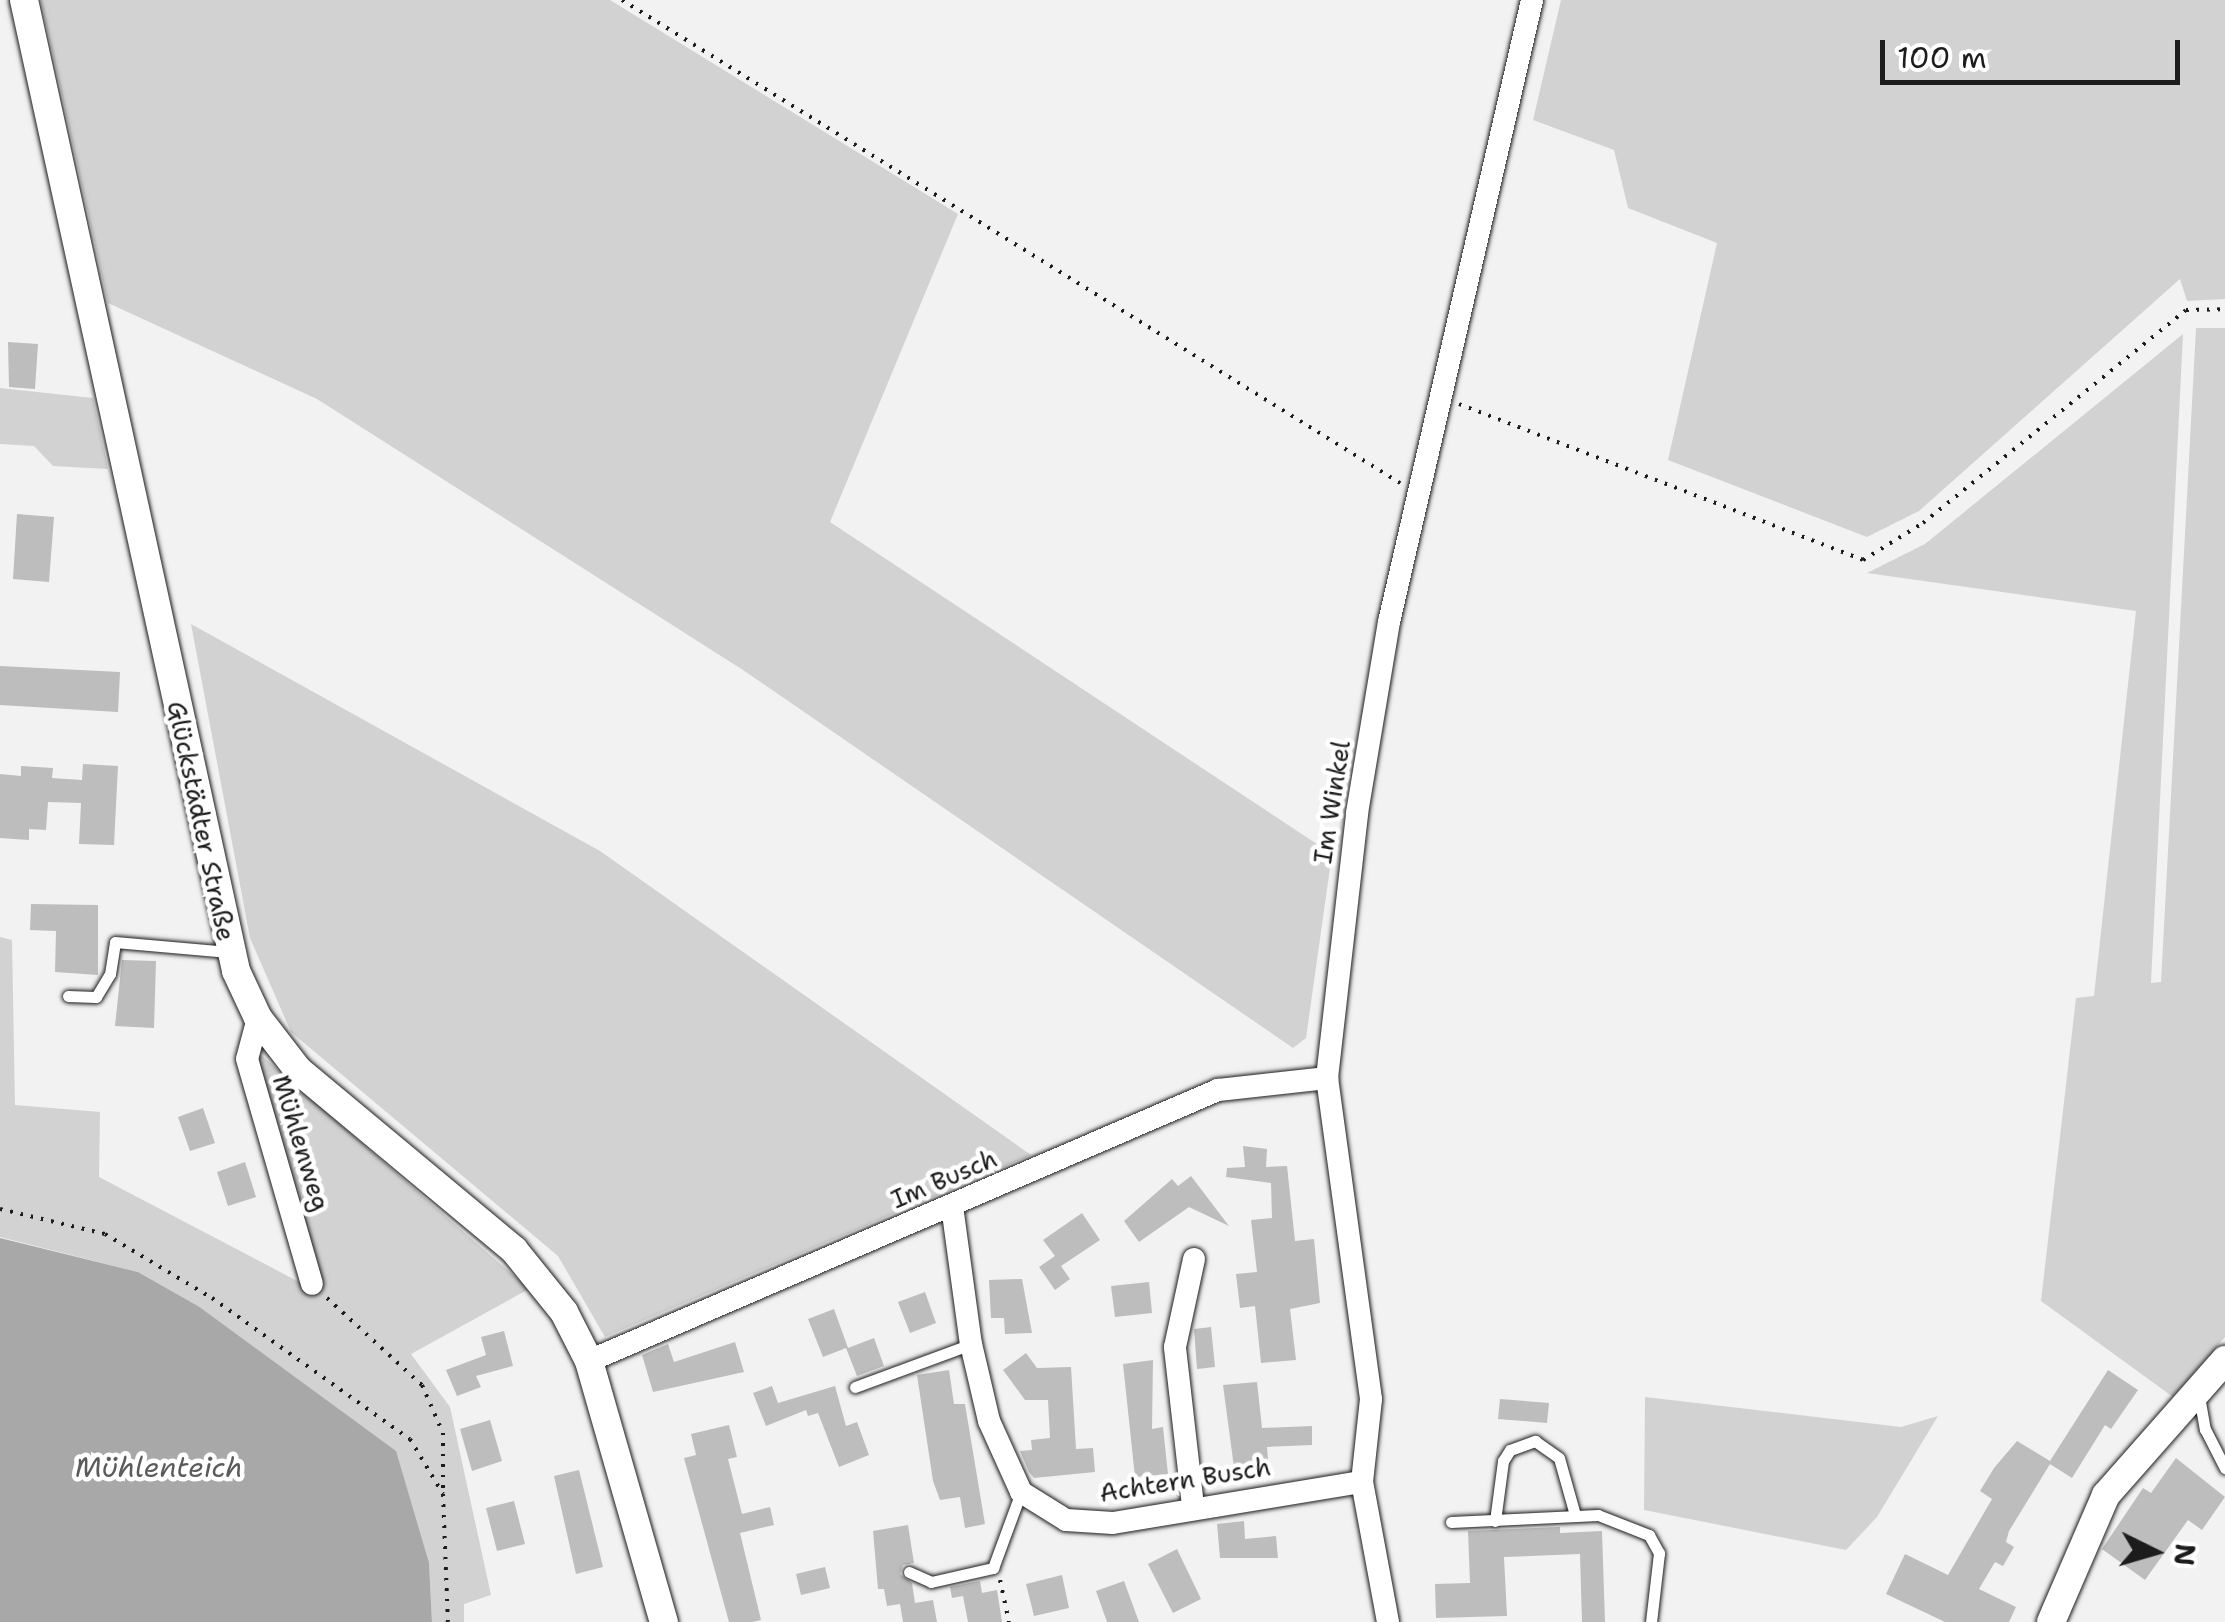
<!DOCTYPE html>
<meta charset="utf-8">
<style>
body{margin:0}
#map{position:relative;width:2225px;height:1622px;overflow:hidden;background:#f2f2f2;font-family:"Shantell Sans",sans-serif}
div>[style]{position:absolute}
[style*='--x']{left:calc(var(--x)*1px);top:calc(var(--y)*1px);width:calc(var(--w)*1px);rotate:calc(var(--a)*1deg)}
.green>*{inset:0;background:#d2d2d2}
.water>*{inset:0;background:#a8a8a8}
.building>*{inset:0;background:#bdbdbd}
.path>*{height:4px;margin-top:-2px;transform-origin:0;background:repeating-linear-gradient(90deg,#1c1c1c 0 2.5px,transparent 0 10.5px)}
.roads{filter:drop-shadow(0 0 2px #1c1c1c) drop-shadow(0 0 2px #1c1c1c)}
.service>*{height:11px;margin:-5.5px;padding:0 5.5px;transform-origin:5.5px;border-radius:5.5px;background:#fff}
.minor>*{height:22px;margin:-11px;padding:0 11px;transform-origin:11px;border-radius:11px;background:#fff}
.tertiary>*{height:28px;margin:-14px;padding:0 14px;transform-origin:14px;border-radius:14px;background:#fff}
span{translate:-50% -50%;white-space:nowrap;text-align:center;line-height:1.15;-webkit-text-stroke:9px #fff;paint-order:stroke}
.street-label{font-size:25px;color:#1c1c1c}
.water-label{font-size:28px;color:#5b5b5b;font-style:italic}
.north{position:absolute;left:2105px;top:1502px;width:100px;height:100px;-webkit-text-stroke:8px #fff;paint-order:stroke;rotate:95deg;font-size:28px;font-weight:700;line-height:40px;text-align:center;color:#1c1c1c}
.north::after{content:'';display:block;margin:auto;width:35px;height:45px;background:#1c1c1c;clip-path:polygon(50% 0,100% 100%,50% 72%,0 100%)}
.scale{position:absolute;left:1880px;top:40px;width:300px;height:45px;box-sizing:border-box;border:5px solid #1c1c1c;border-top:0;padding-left:12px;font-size:30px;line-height:35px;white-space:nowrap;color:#1c1c1c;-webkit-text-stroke:8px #fff;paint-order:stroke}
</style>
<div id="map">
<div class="green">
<div style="clip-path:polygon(41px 0,610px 0,958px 214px,830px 522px,1332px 854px,1306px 1038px,1293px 1048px,743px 670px,317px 399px,108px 303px)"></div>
<div style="clip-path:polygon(1561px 0,2225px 0,2225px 299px,2187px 301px,2180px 279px,1919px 511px,1867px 537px,1668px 460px,1717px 243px,1628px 208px,1614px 150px,1533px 120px)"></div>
<div style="clip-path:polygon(2196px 328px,2225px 328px,2225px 1337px,2173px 1397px,2041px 1301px,2076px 998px,2094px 996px,2136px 611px,1867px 573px,1925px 544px,2183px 334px,2151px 983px,2161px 982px)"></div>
<div style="clip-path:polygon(0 388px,93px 398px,108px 469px,53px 466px,34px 446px,0 444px)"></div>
<div style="clip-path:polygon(191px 624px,600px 851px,1031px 1155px,605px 1337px,558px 1256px,291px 1032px,250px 938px)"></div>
<div style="clip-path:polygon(0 937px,12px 940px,15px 1105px,100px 1112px,99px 1177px,303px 1284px,254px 1049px,529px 1289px,411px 1354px,450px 1407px,491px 1595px,464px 1604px,464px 1622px,432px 1622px,429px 1563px,198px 1306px,138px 1272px,0 1237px)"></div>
<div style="clip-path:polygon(1645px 1397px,1901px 1427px,1938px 1416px,1877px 1517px,1846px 1550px,1644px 1510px)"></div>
</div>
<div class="water">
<div style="clip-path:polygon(0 1238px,138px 1272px,198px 1306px,396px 1451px,429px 1563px,432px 1622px,0 1622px)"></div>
</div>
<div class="building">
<div style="clip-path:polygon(8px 342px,38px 344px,35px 389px,9px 387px)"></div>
<div style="clip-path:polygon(17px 514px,54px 517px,49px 582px,13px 579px)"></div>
<div style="clip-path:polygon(0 666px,120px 672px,118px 712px,0 705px)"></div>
<div style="clip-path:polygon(83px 764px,118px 766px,114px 845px,79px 844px,81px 803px,48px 802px,46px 830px,29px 829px,29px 840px,0 838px,0 774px,21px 776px,21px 766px,53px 768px,52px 778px,82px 780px)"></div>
<div style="clip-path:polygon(31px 904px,98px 905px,98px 975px,55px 972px,56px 931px,30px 930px)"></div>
<div style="clip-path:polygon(122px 960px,156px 961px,154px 1028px,115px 1026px)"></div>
<div style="clip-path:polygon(203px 1108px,215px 1143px,190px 1151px,178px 1117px)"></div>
<div style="clip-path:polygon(1243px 1146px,1267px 1149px,1266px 1167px,1287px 1166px,1295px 1241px,1314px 1239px,1320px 1303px,1290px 1309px,1296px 1360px,1261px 1363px,1255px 1306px,1240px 1308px,1236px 1274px,1257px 1272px,1251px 1220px,1272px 1218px,1271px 1183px,1226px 1177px,1227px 1168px,1245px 1167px)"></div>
<div style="clip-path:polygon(245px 1162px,256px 1197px,228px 1206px,217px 1172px)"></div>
<div style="clip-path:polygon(1191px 1176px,1229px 1226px,1189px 1207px,1139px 1242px,1124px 1221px,1172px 1179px,1178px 1186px)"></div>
<div style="clip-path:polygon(1082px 1213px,1100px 1240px,1061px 1266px,1070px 1279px,1055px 1290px,1039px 1267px,1055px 1256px,1043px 1240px)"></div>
<div style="clip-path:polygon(1022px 1279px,1032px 1333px,1005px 1334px,1004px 1318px,991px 1318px,989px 1280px)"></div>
<div style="clip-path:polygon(1149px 1282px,1152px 1313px,1115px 1317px,1111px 1286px)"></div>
<div style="clip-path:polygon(925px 1292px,936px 1323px,910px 1333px,898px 1302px)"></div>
<div style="clip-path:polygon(834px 1309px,848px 1348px,874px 1338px,884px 1366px,857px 1376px,846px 1348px,823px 1357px,808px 1319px)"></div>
<div style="clip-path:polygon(1211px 1327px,1215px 1367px,1197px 1369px,1194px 1329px)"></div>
<div style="clip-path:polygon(504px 1331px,513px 1366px,476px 1376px,481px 1387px,457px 1396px,446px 1370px,486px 1355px,481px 1337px)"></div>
<div style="clip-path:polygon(735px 1342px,744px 1372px,653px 1392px,642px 1355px,668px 1344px,674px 1362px)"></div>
<div style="clip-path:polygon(1026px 1353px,1037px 1368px,1071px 1367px,1076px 1449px,1093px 1448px,1095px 1472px,1034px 1478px,1029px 1472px,1020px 1451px,1032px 1450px,1031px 1440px,1050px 1438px,1048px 1400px,1025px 1400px,1003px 1370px)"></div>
<div style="clip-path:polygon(1153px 1360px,1152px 1429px,1163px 1427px,1168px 1474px,1135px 1477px,1123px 1364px)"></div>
<div style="clip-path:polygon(949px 1370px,954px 1404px,965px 1404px,985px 1524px,965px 1528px,960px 1497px,940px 1500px,933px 1481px,917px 1375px)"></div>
<div style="clip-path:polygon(2108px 1370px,2138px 1390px,2111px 1429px,2105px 1425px,2072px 1478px,2050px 1464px,2009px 1531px,2006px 1542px,2014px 1547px,2003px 1566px,1995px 1562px,1979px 1589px,2016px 1607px,2009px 1622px,1945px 1622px,1886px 1594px,1905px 1554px,1948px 1575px,1992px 1499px,1980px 1491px,1994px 1468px,2017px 1441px,2050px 1461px)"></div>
<div style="clip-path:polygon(1257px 1382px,1262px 1428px,1312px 1426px,1312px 1445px,1267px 1447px,1269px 1471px,1235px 1475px,1223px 1385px)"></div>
<div style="clip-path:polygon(772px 1386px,778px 1403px,835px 1386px,846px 1426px,857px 1422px,869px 1455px,839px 1467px,818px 1413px,808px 1416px,806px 1410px,766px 1426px,753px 1393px)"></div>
<div style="clip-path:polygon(1500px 1399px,1549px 1403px,1547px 1423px,1498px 1419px)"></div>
<div style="clip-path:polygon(490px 1420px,502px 1461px,472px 1471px,460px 1429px)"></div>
<div style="clip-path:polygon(729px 1425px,737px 1457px,728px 1459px,742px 1514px,770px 1507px,774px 1525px,740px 1533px,761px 1620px,752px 1622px,729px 1622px,684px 1458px,696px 1455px,691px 1434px)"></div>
<div style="clip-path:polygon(2176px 1458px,2225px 1497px,2202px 1530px,2188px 1520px,2145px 1580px,2102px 1549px,2143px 1488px,2151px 1493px)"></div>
<div style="clip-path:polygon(579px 1470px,603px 1567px,576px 1574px,554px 1476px)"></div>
<div style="clip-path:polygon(514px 1501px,525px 1544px,497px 1551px,486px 1508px)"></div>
<div style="clip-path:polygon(1244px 1521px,1245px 1539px,1276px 1536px,1278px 1558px,1220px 1558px,1217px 1524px)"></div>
<div style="clip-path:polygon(908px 1525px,914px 1563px,903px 1565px,900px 1574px,912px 1583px,915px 1603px,933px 1600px,937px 1622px,903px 1622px,900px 1604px,887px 1606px,884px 1589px,878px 1589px,873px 1531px)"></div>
<div style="clip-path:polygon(1560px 1527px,1560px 1533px,1602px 1531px,1605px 1622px,1582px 1622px,1580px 1554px,1504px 1557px,1507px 1616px,1436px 1618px,1435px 1584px,1470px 1583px,1468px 1531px)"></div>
<div style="clip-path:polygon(1177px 1549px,1201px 1599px,1173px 1613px,1148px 1564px)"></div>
<div style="clip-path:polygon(825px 1567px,830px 1588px,801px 1595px,796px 1574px)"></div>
<div style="clip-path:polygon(1062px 1575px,1069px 1608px,1034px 1616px,1026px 1584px)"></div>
<div style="clip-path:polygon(980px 1581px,982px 1593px,997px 1590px,1002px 1622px,968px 1622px,963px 1596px,952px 1598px,950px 1587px)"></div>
<div style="clip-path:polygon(1124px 1581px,1139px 1622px,1107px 1622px,1096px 1591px)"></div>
</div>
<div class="path">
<div style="--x:622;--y:0;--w:916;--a:31.83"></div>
<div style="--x:1459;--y:404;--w:433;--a:21.1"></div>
<div style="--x:1863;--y:560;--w:70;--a:-31.7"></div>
<div style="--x:1923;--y:523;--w:338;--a:-39"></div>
<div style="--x:2186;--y:310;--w:39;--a:-1"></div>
<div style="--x:0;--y:1209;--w:108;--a:13.4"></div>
<div style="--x:105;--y:1234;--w:125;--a:30.9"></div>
<div style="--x:212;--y:1298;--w:243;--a:35.5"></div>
<div style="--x:410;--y:1439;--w:64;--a:59"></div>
<div style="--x:443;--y:1494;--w:128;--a:87.8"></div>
<div style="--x:327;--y:1298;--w:129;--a:42.5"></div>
<div style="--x:422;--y:1385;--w:52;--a:66.4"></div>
<div style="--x:443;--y:1433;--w:59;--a:90"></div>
<div style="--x:1000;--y:1580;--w:43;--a:77.9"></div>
</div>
<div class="roads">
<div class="service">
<div style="--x:68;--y:996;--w:28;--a:2"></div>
<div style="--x:96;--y:997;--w:27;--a:-59"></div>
<div style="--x:110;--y:974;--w:32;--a:-81"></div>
<div style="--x:115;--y:942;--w:114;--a:5"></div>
<div style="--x:855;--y:1387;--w:124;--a:-20.3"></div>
<div style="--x:2199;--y:1396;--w:34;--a:80"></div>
<div style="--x:2205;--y:1429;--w:44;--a:62.9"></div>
<div style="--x:1495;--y:1521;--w:61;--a:-82.4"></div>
<div style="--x:1503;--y:1461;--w:13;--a:-58"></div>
<div style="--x:1510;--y:1450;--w:27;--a:-20"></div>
<div style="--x:1535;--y:1441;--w:29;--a:35"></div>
<div style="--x:1559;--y:1458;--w:59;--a:74.3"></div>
<div style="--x:1451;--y:1522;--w:147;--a:-2.7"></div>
<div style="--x:1598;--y:1515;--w:55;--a:21.4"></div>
<div style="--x:1649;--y:1535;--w:21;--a:61"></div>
<div style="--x:1659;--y:1553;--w:69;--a:96.6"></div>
<div style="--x:909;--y:1572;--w:24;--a:24"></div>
<div style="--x:931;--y:1582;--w:64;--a:-12.7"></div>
<div style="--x:993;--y:1568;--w:81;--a:-69.8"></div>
</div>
<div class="minor">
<div style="--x:258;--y:1018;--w:42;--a:105"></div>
<div style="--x:247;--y:1059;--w:234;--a:73.9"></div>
<div style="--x:952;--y:1206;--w:139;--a:82.2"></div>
<div style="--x:971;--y:1344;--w:79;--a:76.8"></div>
<div style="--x:989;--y:1421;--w:78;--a:65.7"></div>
<div style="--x:1021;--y:1492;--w:53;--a:31.9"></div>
<div style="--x:1066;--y:1520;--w:47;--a:3.7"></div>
<div style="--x:1113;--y:1523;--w:252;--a:-9.4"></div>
<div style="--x:589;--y:1361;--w:685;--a:-23.31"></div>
<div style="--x:1218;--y:1090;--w:110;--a:-6.3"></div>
<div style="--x:1193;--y:1506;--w:160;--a:-96.5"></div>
<div style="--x:1175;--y:1347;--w:90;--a:-77.8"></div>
<div style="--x:1388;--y:1622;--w:142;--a:-100.5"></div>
<div style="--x:1362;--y:1482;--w:83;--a:-83.8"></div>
<div style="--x:1371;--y:1399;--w:324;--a:-97.8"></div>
<div style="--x:1327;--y:1078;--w:267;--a:-83.5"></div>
<div style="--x:1357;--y:813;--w:194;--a:-80.5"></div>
<div style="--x:1389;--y:622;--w:638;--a:-77.05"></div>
</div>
<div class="tertiary">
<div style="--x:24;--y:0;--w:994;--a:77.68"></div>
<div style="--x:236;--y:971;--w:52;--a:64.9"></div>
<div style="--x:258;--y:1018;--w:66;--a:52.4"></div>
<div style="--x:298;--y:1070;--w:281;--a:39.8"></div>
<div style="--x:514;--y:1250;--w:80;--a:51.1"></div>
<div style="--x:564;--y:1312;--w:55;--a:63"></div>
<div style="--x:589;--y:1361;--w:272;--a:74"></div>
<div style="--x:2051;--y:1622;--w:138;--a:-66.6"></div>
<div style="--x:2106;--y:1495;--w:180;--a:-48.6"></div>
</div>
</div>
<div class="street-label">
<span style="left:1332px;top:802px;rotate:-81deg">Im Winkel</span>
<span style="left:201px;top:821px;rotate:78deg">Glückstädter Straße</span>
<span style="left:301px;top:1143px;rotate:73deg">Mühlenweg</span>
<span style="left:944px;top:1179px;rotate:-23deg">Im Busch</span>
<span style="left:1185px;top:1480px;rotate:-9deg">Achtern Busch</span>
</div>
<div class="water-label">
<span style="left:159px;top:1467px">Mühlenteich</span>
</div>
<div class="north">N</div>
<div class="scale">100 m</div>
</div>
